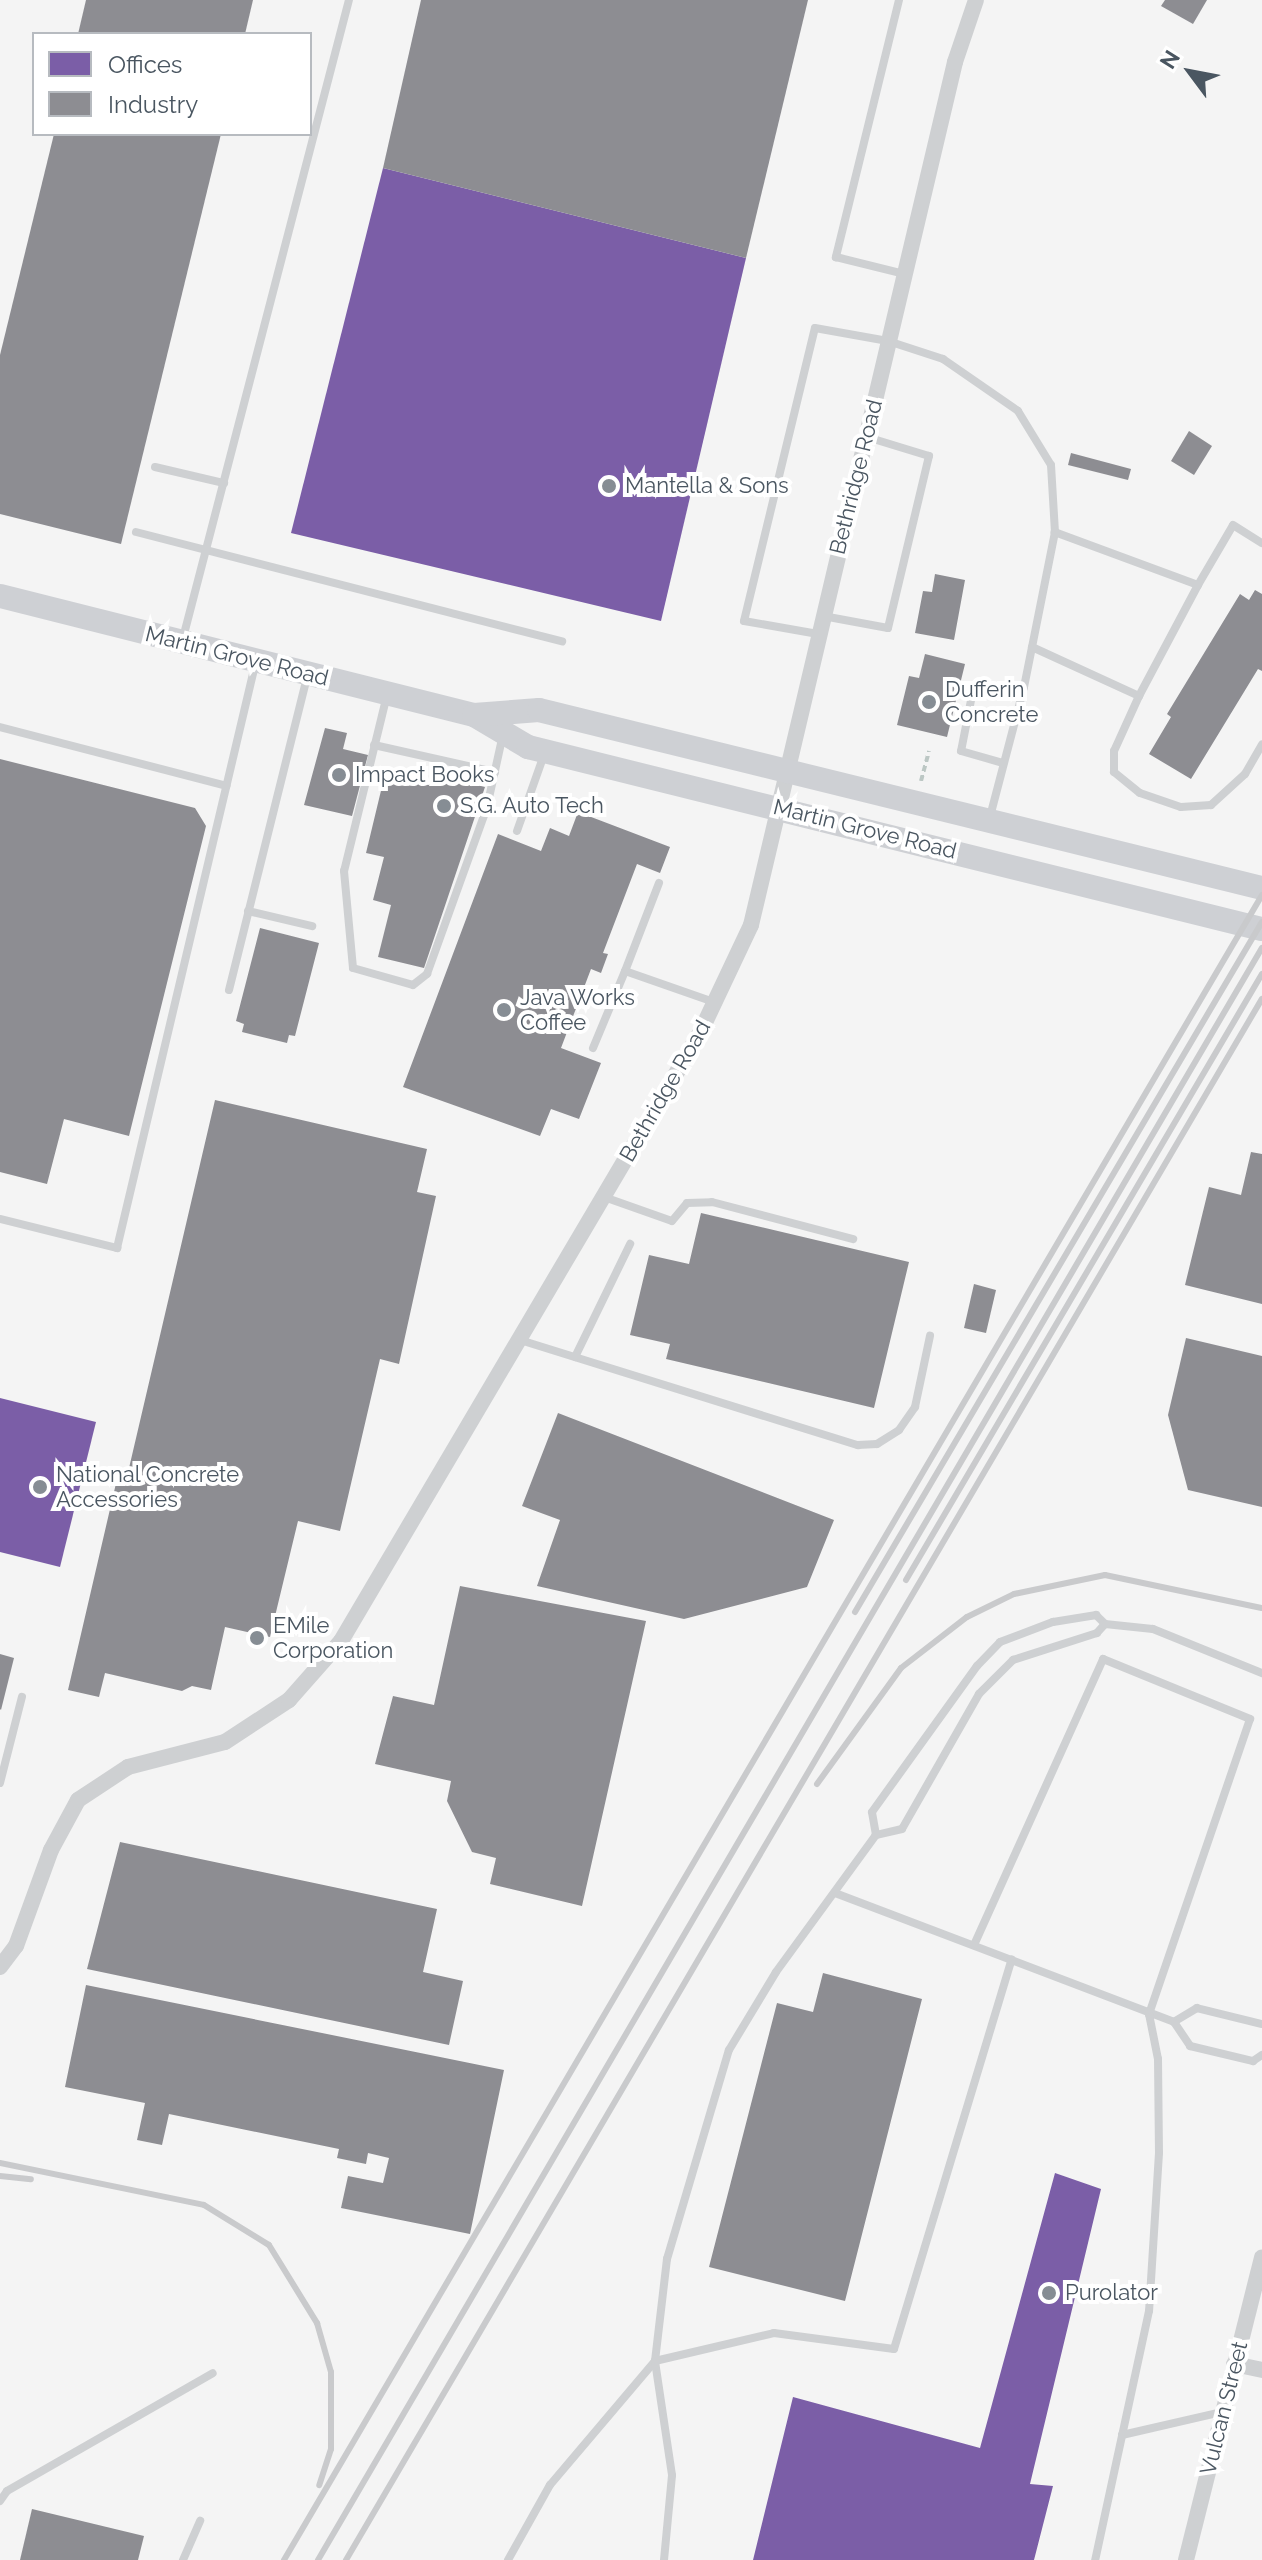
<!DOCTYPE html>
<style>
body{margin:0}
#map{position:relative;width:1262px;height:2560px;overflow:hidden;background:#f4f4f4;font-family:Raleway,sans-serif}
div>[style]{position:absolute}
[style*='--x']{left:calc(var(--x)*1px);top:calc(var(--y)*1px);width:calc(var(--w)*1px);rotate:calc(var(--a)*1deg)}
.offices>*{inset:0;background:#7b5ea7}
.industry>*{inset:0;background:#8d8d92}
.path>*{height:4px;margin-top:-2px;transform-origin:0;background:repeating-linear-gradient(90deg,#bcc7c4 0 6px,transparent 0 10px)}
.lane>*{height:8px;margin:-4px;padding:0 4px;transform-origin:4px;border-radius:4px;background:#ced0d2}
.street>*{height:16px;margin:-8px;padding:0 8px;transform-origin:8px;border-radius:8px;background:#ced0d2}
.secondary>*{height:24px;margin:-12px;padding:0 12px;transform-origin:12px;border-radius:12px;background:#ced0d4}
.rail>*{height:6px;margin:-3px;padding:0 3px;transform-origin:3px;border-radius:3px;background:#c9cacc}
.dots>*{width:22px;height:22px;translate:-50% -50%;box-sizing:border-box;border:4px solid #fff;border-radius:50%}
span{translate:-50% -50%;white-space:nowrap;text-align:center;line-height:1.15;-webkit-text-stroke:8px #fff;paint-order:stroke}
.street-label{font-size:22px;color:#4a5661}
.poi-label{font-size:22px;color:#4a5661}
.left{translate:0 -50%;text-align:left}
.legend{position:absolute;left:32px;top:32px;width:280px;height:104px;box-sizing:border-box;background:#fff;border:2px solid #b7bbc0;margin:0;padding:10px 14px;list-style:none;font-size:24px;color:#4a5661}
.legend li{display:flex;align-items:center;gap:16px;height:40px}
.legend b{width:40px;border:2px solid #b7bbc0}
.north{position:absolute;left:1150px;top:32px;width:80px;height:80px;-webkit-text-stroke:6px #fff;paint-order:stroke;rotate:302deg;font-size:22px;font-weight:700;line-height:32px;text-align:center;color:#4a5661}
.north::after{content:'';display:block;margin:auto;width:28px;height:36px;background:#4a5661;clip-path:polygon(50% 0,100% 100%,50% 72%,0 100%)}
</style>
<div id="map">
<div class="offices">
<div style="clip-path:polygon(383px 168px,746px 258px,661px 621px,291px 533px)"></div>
<div style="clip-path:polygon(0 1398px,96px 1422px,60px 1567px,0 1552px)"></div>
<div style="clip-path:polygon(1055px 2173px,1101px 2189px,1030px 2484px,1053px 2486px,1034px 2560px,753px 2560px,793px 2397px,980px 2448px)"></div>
</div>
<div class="industry">
<div style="clip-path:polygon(86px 0,253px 0,245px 34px,78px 34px)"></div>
<div style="clip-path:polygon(421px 0,808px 0,746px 258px,383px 168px)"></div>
<div style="clip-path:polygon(1165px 0,1207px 0,1193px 24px,1161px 6px)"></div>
<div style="clip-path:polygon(54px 134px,221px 134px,121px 544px,0 514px,0 355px)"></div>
<div style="clip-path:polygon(1189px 431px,1212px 446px,1194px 475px,1171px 461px)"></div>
<div style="clip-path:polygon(1071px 453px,1131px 469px,1128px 480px,1068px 465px)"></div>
<div style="clip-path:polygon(935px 574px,965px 580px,954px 640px,915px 633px,923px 591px,932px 592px)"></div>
<div style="clip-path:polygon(1255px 590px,1262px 594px,1262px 671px,1258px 669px,1191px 779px,1149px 754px,1171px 717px,1167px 714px,1240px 594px,1249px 600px)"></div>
<div style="clip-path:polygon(925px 654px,965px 664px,947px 737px,897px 725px,909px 676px,919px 678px)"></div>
<div style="clip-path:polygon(325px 728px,347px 733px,343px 749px,368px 755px,352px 816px,304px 805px)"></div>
<div style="clip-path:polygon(0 759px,195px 808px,206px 826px,129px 1136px,64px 1119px,47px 1184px,0 1172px)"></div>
<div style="clip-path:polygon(385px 774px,429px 785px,432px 774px,485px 787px,424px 968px,378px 957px,391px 905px,373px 900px,384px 857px,366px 853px)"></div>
<div style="clip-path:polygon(578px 812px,670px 847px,660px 873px,637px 864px,603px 953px,608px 954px,601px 973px,591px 969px,561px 1048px,601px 1063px,579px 1119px,551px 1109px,540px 1136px,403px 1087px,498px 834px,541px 851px,550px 828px,569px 836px)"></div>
<div style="clip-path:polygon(260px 928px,319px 943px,295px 1036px,289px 1035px,287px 1043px,242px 1032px,244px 1024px,236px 1021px)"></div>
<div style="clip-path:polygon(215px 1100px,427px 1149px,417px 1192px,436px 1196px,399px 1364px,380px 1359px,340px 1531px,298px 1521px,270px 1637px,225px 1627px,211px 1690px,192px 1686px,182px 1691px,105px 1673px,99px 1697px,68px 1690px,117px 1479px,126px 1481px)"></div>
<div style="clip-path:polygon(1251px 1152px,1262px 1154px,1262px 1304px,1185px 1285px,1209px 1187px,1241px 1195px)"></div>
<div style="clip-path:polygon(701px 1213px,909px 1262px,874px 1408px,666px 1359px,670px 1344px,630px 1335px,649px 1255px,689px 1264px)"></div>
<div style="clip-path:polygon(974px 1284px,996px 1290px,986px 1333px,964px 1328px)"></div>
<div style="clip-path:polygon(1186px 1338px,1262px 1356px,1262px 1507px,1188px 1490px,1168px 1415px)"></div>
<div style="clip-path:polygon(558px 1413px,834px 1520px,807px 1587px,684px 1619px,537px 1586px,560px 1520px,522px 1506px)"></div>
<div style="clip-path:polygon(460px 1586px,646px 1621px,582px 1906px,490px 1884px,496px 1858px,472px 1852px,447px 1801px,451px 1781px,375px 1764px,393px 1696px,434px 1705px)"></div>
<div style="clip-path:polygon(0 1654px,14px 1658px,1px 1710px,0 1709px)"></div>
<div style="clip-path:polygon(120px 1842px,437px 1909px,423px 1972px,463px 1981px,449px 2045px,87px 1969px)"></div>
<div style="clip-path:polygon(823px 1973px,922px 1999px,845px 2301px,709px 2267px,777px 2003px,813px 2012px)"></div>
<div style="clip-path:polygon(86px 1985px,504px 2070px,470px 2234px,341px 2208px,348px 2176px,383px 2183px,389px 2158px,368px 2153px,366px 2164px,337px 2158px,339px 2149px,169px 2114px,162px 2145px,137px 2140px,145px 2103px,65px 2087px)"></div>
<div style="clip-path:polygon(32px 2509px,144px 2536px,138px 2560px,20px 2560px)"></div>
</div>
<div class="path">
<div style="--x:921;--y:781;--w:31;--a:-75"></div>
</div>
<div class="lane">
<div style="--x:899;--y:0;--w:265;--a:103.8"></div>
<div style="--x:836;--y:257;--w:70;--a:14"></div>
<div style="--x:155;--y:467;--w:71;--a:13.1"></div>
<div style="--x:136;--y:532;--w:440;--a:14.4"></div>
<div style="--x:1198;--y:585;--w:69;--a:-59.7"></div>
<div style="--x:1233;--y:525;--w:34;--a:32"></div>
<div style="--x:823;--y:616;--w:66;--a:10.5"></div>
<div style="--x:888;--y:628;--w:177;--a:-76.6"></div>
<div style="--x:929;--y:456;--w:65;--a:-163"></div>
<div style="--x:818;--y:634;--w:75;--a:-170"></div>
<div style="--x:744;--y:621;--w:301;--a:-76.4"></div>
<div style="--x:815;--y:328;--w:74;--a:10.1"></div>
<div style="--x:888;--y:341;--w:58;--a:18.1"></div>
<div style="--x:943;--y:359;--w:91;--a:34.7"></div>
<div style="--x:1018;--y:411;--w:63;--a:58.6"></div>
<div style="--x:1051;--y:465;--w:67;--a:86.6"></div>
<div style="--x:1055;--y:532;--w:158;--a:101.3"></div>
<div style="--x:1024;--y:687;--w:134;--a:104.7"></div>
<div style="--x:183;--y:638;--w:659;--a:-75.42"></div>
<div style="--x:1032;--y:647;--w:118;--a:24.6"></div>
<div style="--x:1139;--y:696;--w:126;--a:-62"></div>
<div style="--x:1198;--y:585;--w:153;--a:-159.7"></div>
<div style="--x:974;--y:685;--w:67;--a:101.1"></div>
<div style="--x:961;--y:751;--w:44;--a:15.9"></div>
<div style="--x:387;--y:695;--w:181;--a:103.7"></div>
<div style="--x:344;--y:871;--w:97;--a:84.7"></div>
<div style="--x:353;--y:968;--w:62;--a:15.8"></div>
<div style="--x:413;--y:985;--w:18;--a:-38"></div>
<div style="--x:427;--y:974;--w:177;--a:-70.2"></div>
<div style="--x:487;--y:807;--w:75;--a:-77.6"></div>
<div style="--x:1139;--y:696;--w:60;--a:114.4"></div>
<div style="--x:1114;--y:751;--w:21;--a:90"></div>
<div style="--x:1114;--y:772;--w:33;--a:39"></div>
<div style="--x:1140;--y:793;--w:43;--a:18.9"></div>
<div style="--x:1181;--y:807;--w:30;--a:-4"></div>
<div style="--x:1211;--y:805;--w:46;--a:-42.4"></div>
<div style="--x:1245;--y:774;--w:34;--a:-60"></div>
<div style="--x:0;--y:727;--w:234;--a:14.6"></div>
<div style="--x:374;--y:745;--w:124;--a:12.6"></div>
<div style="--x:517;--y:831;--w:84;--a:-70.5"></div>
<div style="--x:659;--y:883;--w:94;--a:111.1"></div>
<div style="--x:625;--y:971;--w:94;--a:19.2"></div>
<div style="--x:248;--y:911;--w:66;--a:13.2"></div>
<div style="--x:229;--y:990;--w:326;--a:-76"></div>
<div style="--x:593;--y:1048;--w:83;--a:-67.4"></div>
<div style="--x:604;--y:1197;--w:72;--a:19.4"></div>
<div style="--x:672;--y:1221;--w:23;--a:-50"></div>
<div style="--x:687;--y:1203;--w:25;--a:-2"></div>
<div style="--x:712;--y:1202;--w:146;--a:14.7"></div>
<div style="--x:0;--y:1219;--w:121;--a:13.9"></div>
<div style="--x:117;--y:1248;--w:603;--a:-76.68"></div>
<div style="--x:520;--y:1340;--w:354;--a:17.3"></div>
<div style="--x:858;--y:1445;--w:19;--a:-3"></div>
<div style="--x:877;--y:1444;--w:26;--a:-32"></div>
<div style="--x:899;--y:1430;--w:28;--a:-55"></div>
<div style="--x:915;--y:1407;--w:73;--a:-78.1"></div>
<div style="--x:575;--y:1357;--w:126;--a:-64"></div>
<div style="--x:1096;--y:1615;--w:13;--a:45"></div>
<div style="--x:1105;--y:1624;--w:12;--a:132"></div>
<div style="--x:1097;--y:1633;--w:88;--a:162.2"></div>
<div style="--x:1013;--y:1660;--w:48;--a:135"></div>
<div style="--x:979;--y:1694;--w:155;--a:119.7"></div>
<div style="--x:902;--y:1829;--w:27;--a:167"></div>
<div style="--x:876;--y:1835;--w:23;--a:-100"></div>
<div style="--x:872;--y:1812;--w:180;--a:-54.3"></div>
<div style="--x:977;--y:1666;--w:33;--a:-46"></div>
<div style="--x:1000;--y:1642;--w:57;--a:-20.7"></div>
<div style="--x:1053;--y:1622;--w:44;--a:-9.2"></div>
<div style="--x:1105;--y:1624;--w:48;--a:5.9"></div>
<div style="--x:1153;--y:1629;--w:118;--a:22"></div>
<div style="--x:0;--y:1783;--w:89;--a:-75.7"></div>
<div style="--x:835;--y:1893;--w:363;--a:20.8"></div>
<div style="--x:974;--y:1945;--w:314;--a:-65.7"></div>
<div style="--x:1103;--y:1659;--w:159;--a:22.2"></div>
<div style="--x:1250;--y:1719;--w:312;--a:108.9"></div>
<div style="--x:1149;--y:2014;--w:46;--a:78.7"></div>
<div style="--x:1158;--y:2059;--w:94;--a:89.4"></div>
<div style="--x:1159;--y:2153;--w:158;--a:93.6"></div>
<div style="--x:1149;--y:2311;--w:255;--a:102.2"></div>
<div style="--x:1262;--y:2024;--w:67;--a:-166.2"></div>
<div style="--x:1197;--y:2008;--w:27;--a:149"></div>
<div style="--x:1174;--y:2022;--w:29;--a:56"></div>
<div style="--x:1190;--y:2046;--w:65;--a:13.4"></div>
<div style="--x:1253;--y:2061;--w:11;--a:-34"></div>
<div style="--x:1122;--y:2435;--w:103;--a:-13"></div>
<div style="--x:0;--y:2501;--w:12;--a:-55"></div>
<div style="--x:7;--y:2491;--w:237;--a:-29.8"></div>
<div style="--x:183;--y:2560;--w:43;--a:-66.4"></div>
<div style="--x:508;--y:2560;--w:86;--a:-60.8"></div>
<div style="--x:550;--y:2485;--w:162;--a:-49.7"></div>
<div style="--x:655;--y:2361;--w:122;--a:-13.2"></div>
<div style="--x:774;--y:2333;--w:121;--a:7.6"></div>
<div style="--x:894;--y:2349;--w:407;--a:-73.2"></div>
<div style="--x:664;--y:2560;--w:85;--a:-84.6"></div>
<div style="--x:672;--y:2475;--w:115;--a:-98.5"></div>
<div style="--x:655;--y:2361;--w:103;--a:-83.3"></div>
<div style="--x:667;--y:2259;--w:218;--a:-73.5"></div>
<div style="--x:729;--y:2050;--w:91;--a:-58.9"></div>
<div style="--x:776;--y:1972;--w:170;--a:-53.9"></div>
</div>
<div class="street">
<div style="--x:0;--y:1967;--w:26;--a:-53"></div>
<div style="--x:16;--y:1946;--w:102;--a:-70"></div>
<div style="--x:51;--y:1850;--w:57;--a:-61.6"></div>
<div style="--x:78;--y:1800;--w:60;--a:-33.4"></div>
<div style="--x:128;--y:1767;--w:100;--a:-14.5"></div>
<div style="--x:225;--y:1742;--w:77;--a:-33.3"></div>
<div style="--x:289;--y:1700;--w:79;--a:-48.6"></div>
<div style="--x:341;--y:1641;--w:706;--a:-59.44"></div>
<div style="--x:700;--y:1033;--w:119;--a:-64.7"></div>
<div style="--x:751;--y:925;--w:887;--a:-76.7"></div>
<div style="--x:955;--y:62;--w:65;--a:-71.3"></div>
<div style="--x:1234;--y:2364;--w:29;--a:12"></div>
<div style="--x:1186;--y:2560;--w:312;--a:-75.9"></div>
</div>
<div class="secondary">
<div style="--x:0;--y:596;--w:489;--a:14.1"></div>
<div style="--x:474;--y:715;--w:63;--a:30.7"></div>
<div style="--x:528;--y:747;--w:756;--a:13.93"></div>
<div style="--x:474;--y:715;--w:65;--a:-4.4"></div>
<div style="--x:539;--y:710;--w:745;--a:13.83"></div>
</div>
<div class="rail">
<div style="--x:906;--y:1580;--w:703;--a:-59.57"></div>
<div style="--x:855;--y:1612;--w:801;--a:-59.47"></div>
<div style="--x:817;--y:1784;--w:143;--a:-54.1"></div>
<div style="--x:901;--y:1668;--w:83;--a:-37.7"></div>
<div style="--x:967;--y:1617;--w:52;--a:-26.1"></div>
<div style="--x:1014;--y:1594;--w:93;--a:-11.8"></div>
<div style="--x:1105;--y:1575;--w:160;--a:11.9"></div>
<div style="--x:0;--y:2163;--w:208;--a:11.6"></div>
<div style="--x:204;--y:2205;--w:76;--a:31.6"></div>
<div style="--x:269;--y:2245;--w:92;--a:58.4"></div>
<div style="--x:317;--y:2323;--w:51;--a:74.1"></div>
<div style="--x:331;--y:2372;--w:77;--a:90"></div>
<div style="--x:331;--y:2449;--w:38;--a:108"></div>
<div style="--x:0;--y:2176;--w:31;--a:6"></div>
<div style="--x:284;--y:2560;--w:1931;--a:-59.57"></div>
<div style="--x:318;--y:2560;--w:1868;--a:-59.65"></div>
<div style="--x:346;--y:2560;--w:1810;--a:-59.6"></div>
</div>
<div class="dots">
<div style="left:609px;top:486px;background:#868d94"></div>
<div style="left:929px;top:702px;background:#868d94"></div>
<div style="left:339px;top:775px;background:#868d94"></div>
<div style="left:444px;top:806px;background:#868d94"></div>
<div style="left:504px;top:1010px;background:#868d94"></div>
<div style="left:40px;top:1487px;background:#868d94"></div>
<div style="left:257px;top:1638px;background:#868d94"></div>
<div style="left:1049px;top:2293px;background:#868d94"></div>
</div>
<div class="street-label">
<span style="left:856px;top:477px;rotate:-76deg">Bethridge Road</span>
<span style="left:237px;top:656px;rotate:14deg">Martin Grove Road</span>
<span style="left:865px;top:829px;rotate:14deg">Martin Grove Road</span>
<span style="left:665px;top:1091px;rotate:-60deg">Bethridge Road</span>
<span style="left:1224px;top:2408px;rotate:-76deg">Vulcan Street</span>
</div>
<div class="poi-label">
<span class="left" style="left:625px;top:486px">Mantella &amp; Sons</span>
<span class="left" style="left:945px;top:702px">Dufferin<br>Concrete</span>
<span class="left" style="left:355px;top:775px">Impact Books</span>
<span class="left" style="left:460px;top:806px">S.G. Auto Tech</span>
<span class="left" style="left:520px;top:1010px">Java Works<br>Coffee</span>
<span class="left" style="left:56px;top:1487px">National Concrete<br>Accessories</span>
<span class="left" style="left:273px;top:1638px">EMile<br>Corporation</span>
<span class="left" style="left:1065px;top:2293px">Purolator</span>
</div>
<ul class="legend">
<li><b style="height:22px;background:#7b5ea7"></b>Offices</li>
<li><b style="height:22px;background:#8d8d92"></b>Industry</li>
</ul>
<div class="north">N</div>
</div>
